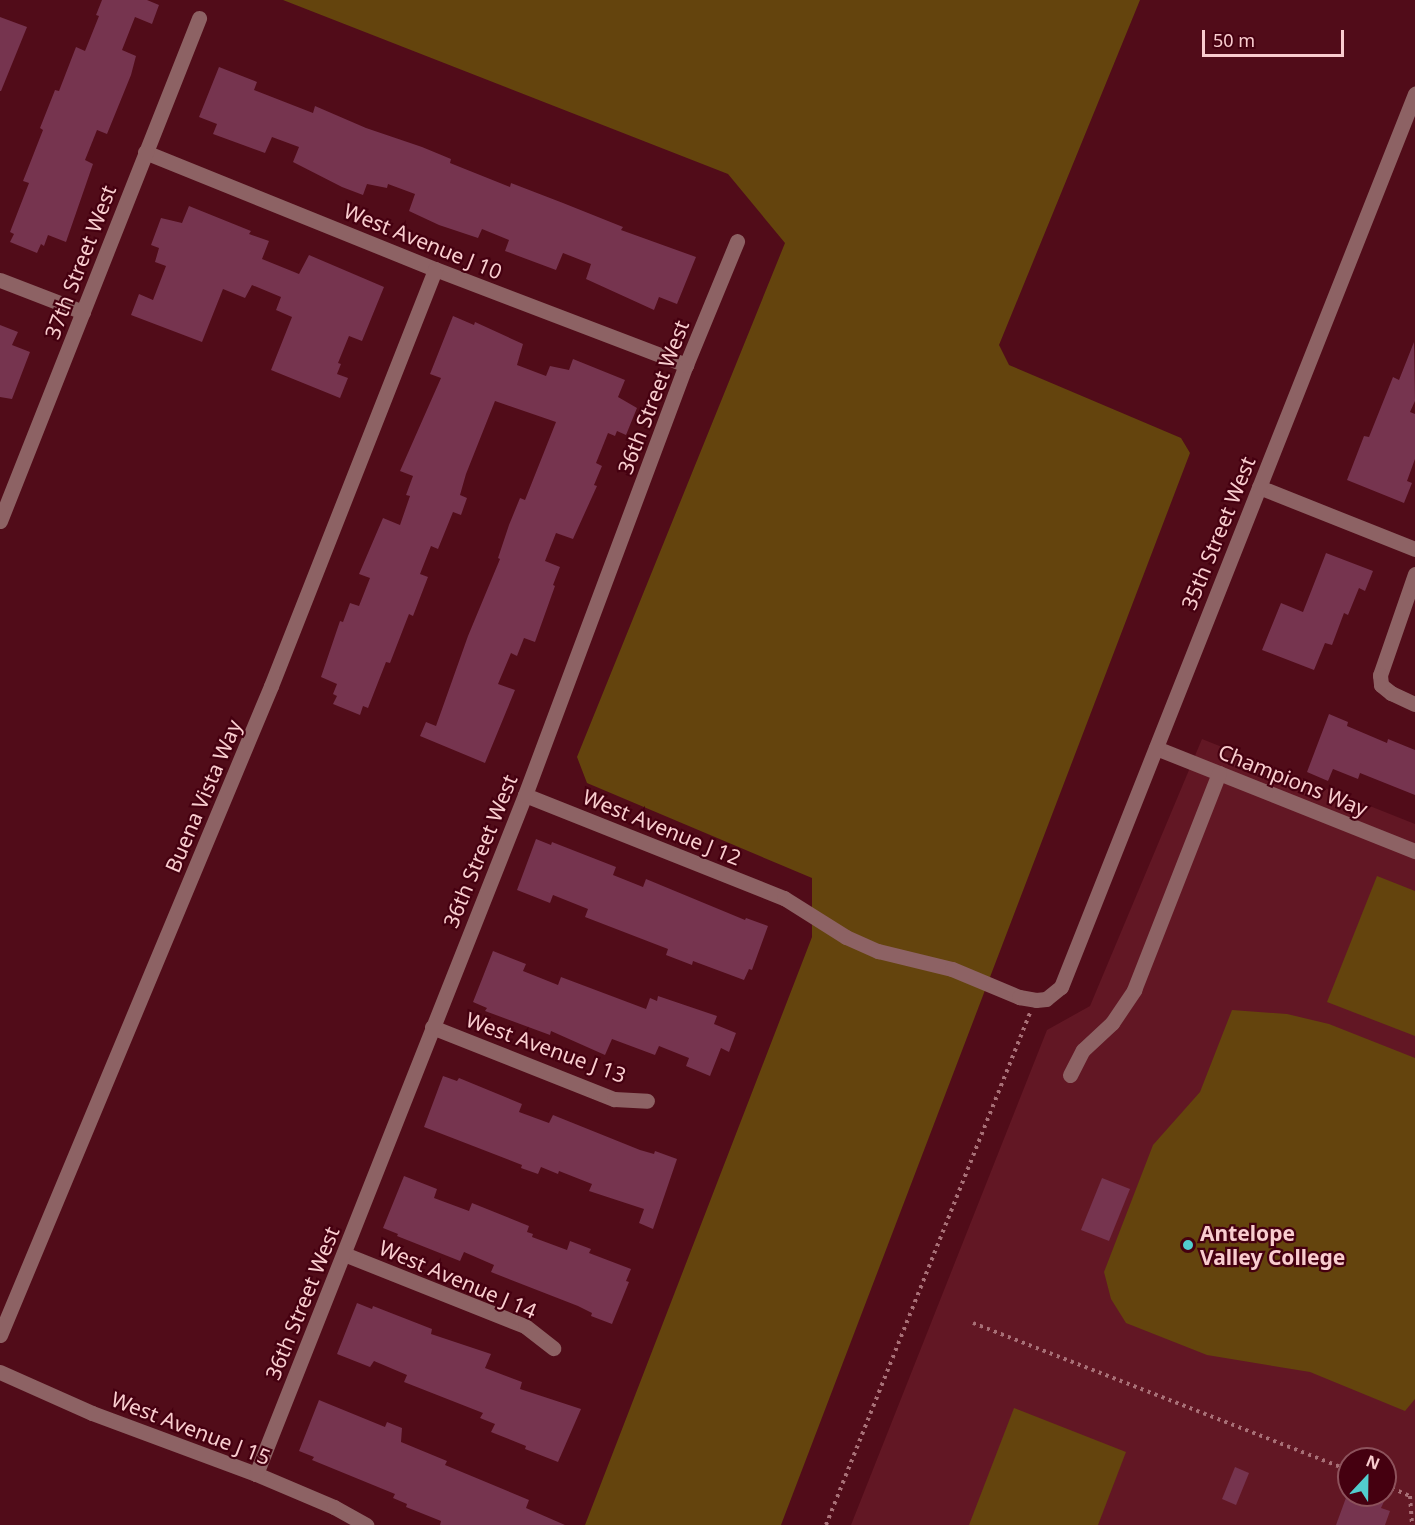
<!DOCTYPE html>
<style>
body{margin:0}
#map{position:relative;width:1415px;height:1525px;overflow:hidden;background:#510c19;font-family:"Noto Sans",sans-serif}
div>[style]{position:absolute}
[style*='--x']{left:calc(var(--x)*1px);top:calc(var(--y)*1px);width:calc(var(--w)*1px);rotate:calc(var(--a)*1deg)}
.built>*{inset:0;background:#621724}
.green>*{inset:0;background:#64440d}
.building>*{inset:0;background:#76344f}
.path>*{height:4px;margin-top:-2px;transform-origin:0;background:repeating-linear-gradient(90deg,#a87077 0 3px,transparent 0 7.5px)}
.minor>*{height:15px;margin:-7.5px;padding:0 7.5px;transform-origin:7.5px;border-radius:7.5px;background:#8d6264}
.dots>*{width:16px;height:16px;translate:-50% -50%;box-sizing:border-box;border:3px solid #450010;border-radius:50%}
span{translate:-50% -50%;white-space:nowrap;text-align:center;line-height:1.15;-webkit-text-stroke:4.5px #450010;paint-order:stroke}
.street-label{font-size:21px;color:#f9cdcf}
.poi-label{font-size:21px;color:#f9cdcf;font-weight:700}
.left{translate:0 -50%;text-align:left}
.north{position:absolute;left:1337px;top:1447px;width:60px;height:60px;box-sizing:border-box;background:#450010;border:2px solid #8d525c;border-radius:50%;rotate:22deg;font-size:16px;font-weight:700;line-height:24px;text-align:center;color:#f9cdcf}
.north::after{content:'';display:block;margin:auto;width:21px;height:27px;background:#52cdce;clip-path:polygon(50% 0,100% 100%,50% 72%,0 100%)}
.scale{position:absolute;left:1202px;top:30px;width:142px;height:27px;box-sizing:border-box;border:3px solid #f9cdcf;border-top:0;padding-left:8px;font-size:18px;line-height:21px;white-space:nowrap;color:#f9cdcf;-webkit-text-stroke:4px #450010;paint-order:stroke}
</style>
<div id="map">
<div class="built">
<div style="clip-path:polygon(evenodd,1202px 739px,1415px 824px,1415px 1525px,851px 1525px,1047px 1030px,1090px 1006px,1202px 739px,1349px 1459px,1385px 1459px,1385px 1495px,1349px 1495px,1349px 1459px)"></div>
</div>
<div class="green">
<div style="clip-path:polygon(283px 0,1140px 0,999px 345px,1009px 365px,1181px 438px,1190px 453px,781px 1525px,585px 1525px,812px 937px,812px 878px,587px 783px,577px 757px,785px 243px,728px 174px)"></div>
<div style="clip-path:polygon(1377px 876px,1415px 891px,1415px 1036px,1327px 1002px)"></div>
<div style="clip-path:polygon(1232px 1010px,1287px 1014px,1329px 1024px,1415px 1058px,1415px 1399px,1405px 1411px,1310px 1372px,1207px 1355px,1126px 1323px,1111px 1299px,1104px 1272px,1153px 1145px,1200px 1092px)"></div>
<div style="clip-path:polygon(1014px 1408px,1126px 1452px,1098px 1525px,969px 1525px)"></div>
</div>
<div class="building">
<div style="clip-path:polygon(102px 0,147px 0,159px 5px,152px 24px,135px 17px,122px 50px,136px 56px,131px 75px,107px 134px,97px 130px,85px 160px,93px 164px,66px 242px,48px 235px,44px 246px,41px 244px,37px 253px,10px 242px,14px 234px,10px 232px,29px 183px,23px 181px,43px 130px,40px 128px,55px 90px,59px 91px,76px 47px,85px 51px,99px 16px,96px 15px)"></div>
<div style="clip-path:polygon(0 17px,27px 27px,1px 91px,0 91px)"></div>
<div style="clip-path:polygon(219px 67px,257px 82px,254px 90px,313px 113px,315px 106px,366px 128px,422px 147px,451px 159px,450px 163px,510px 187px,511px 183px,563px 203px,623px 227px,621px 230px,696px 257px,677px 304px,659px 297px,654px 310px,586px 279px,591px 264px,563px 253px,556px 270px,505px 251px,509px 240px,482px 229px,478px 238px,439px 225px,409px 211px,415px 194px,388px 184px,387px 188px,367px 184px,363px 195px,342px 187px,293px 162px,299px 147px,272px 137px,265px 153px,213px 134px,217px 124px,199px 117px)"></div>
<div style="clip-path:polygon(189px 206px,251px 231px,249px 234px,269px 241px,262px 259px,299px 274px,309px 255px,384px 287px,362px 341px,349px 336px,338px 363px,341px 364px,337px 374px,348px 378px,340px 398px,271px 370px,292px 317px,276px 310px,281px 297px,252px 285px,245px 298px,223px 289px,202px 342px,131px 315px,139px 294px,153px 300px,166px 266px,155px 262px,159px 248px,151px 245px,161px 218px,182px 223px)"></div>
<div style="clip-path:polygon(453px 316px,474px 325px,475px 322px,523px 344px,517px 365px,546px 376px,550px 366px,569px 370px,573px 359px,625px 380px,618px 397px,637px 408px,626px 435px,617px 431px,615px 436px,608px 433px,596px 463px,602px 466px,594px 485px,597px 486px,573px 539px,556px 533px,545px 561px,560px 567px,553px 585px,555px 586px,535px 642px,524px 638px,517px 656px,511px 653px,498px 684px,515px 690px,485px 763px,420px 736px,426px 722px,436px 726px,468px 636px,500px 559px,498px 558px,509px 525px,520px 498px,525px 500px,556px 422px,495px 401px,466px 474px,460px 495px,467px 498px,461px 515px,453px 512px,438px 549px,431px 546px,420px 574px,428px 577px,413px 616px,409px 614px,390px 663px,386px 662px,368px 708px,363px 706px,360px 715px,333px 704px,337px 696px,333px 694px,337px 684px,321px 677px,340px 621px,343px 622px,350px 603px,359px 606px,370px 578px,359px 574px,383px 518px,400px 525px,410px 496px,406px 495px,413px 476px,400px 471px,441px 378px,430px 374px)"></div>
<div style="clip-path:polygon(0 325px,18px 332px,12px 345px,30px 352px,12px 399px,0 397px)"></div>
<div style="clip-path:polygon(1414px 342px,1415px 401px,1410px 412px,1415px 414px,1415px 459px,1407px 481px,1412px 483px,1404px 503px,1347px 480px,1364px 436px,1369px 437px,1393px 377px,1399px 380px)"></div>
<div style="clip-path:polygon(1326px 553px,1373px 571px,1365px 591px,1359px 588px,1348px 615px,1344px 613px,1332px 645px,1325px 643px,1314px 670px,1262px 650px,1281px 603px,1303px 612px)"></div>
<div style="clip-path:polygon(1329px 714px,1348px 722px,1347px 726px,1387px 743px,1388px 739px,1415px 750px,1415px 795px,1360px 773px,1358px 779px,1333px 769px,1328px 781px,1307px 772px)"></div>
<div style="clip-path:polygon(536px 839px,551px 845px,552px 842px,616px 867px,613px 875px,643px 887px,646px 879px,745px 920px,746px 918px,768px 926px,752px 970px,749px 969px,744px 980px,693px 961px,692px 965px,666px 955px,668px 949px,585px 917px,588px 909px,553px 895px,550px 903px,517px 890px)"></div>
<div style="clip-path:polygon(493px 951px,526px 964px,523px 971px,558px 985px,561px 977px,646px 1009px,650px 998px,657px 1001px,658px 996px,717px 1016px,714px 1024px,736px 1033px,729px 1052px,721px 1048px,710px 1076px,686px 1066px,689px 1058px,659px 1046px,655px 1055px,612px 1039px,605px 1055px,551px 1031px,550px 1035px,485px 1011px,487px 1008px,473px 1002px)"></div>
<div style="clip-path:polygon(443px 1076px,457px 1081px,459px 1078px,522px 1104px,519px 1112px,549px 1123px,553px 1115px,640px 1150px,654px 1154px,655px 1151px,677px 1159px,653px 1229px,639px 1223px,644px 1209px,589px 1191px,592px 1184px,559px 1171px,558px 1174px,541px 1167px,538px 1174px,521px 1168px,522px 1165px,424px 1127px)"></div>
<div style="clip-path:polygon(404px 1176px,437px 1189px,434px 1198px,469px 1211px,472px 1203px,529px 1226px,527px 1232px,533px 1234px,532px 1237px,567px 1250px,570px 1241px,591px 1249px,589px 1253px,631px 1269px,626px 1281px,629px 1282px,612px 1324px,591px 1316px,592px 1313px,578px 1306px,491px 1272px,494px 1265px,464px 1252px,460px 1261px,397px 1236px,398px 1234px,383px 1228px)"></div>
<div style="clip-path:polygon(1102px 1178px,1130px 1189px,1109px 1241px,1081px 1230px)"></div>
<div style="clip-path:polygon(357px 1303px,372px 1309px,373px 1306px,432px 1329px,431px 1334px,491px 1354px,485px 1368px,522px 1382px,520px 1389px,581px 1409px,558px 1462px,525px 1449px,526px 1446px,491px 1432px,495px 1424px,480px 1418px,483px 1413px,404px 1382px,407px 1375px,374px 1361px,370px 1367px,337px 1354px)"></div>
<div style="clip-path:polygon(319px 1400px,385px 1427px,387px 1422px,402px 1428px,401px 1442px,447px 1461px,445px 1465px,529px 1500px,526px 1508px,565px 1525px,440px 1525px,441px 1521px,406px 1507px,407px 1504px,393px 1498px,395px 1494px,312px 1460px,314px 1457px,299px 1451px)"></div>
<div style="clip-path:polygon(1235px 1467px,1249px 1473px,1236px 1505px,1222px 1499px)"></div>
<div style="clip-path:polygon(1347px 1495px,1387px 1495px,1381px 1508px,1390px 1511px,1385px 1525px,1336px 1525px)"></div>
</div>
<div class="path">
<div style="--x:973;--y:1323;--w:404;--a:21.4"></div>
<div style="--x:1385;--y:1485;--w:27;--a:24"></div>
<div style="--x:1410;--y:1496;--w:29;--a:86"></div>
<div style="--x:826;--y:1525;--w:551;--a:-68.28"></div>
</div>
<div class="minor">
<div style="--x:145;--y:152;--w:313;--a:22"></div>
<div style="--x:435;--y:269;--w:269;--a:20.9"></div>
<div style="--x:0;--y:280;--w:89;--a:21.1"></div>
<div style="--x:1259;--y:487;--w:168;--a:21.7"></div>
<div style="--x:0;--y:521;--w:541;--a:-68.41"></div>
<div style="--x:1415;--y:574;--w:107;--a:109.1"></div>
<div style="--x:1380;--y:675;--w:10;--a:84"></div>
<div style="--x:1381;--y:685;--w:13;--a:39"></div>
<div style="--x:1391;--y:693;--w:26;--a:25"></div>
<div style="--x:1156;--y:748;--w:279;--a:21.7"></div>
<div style="--x:525;--y:795;--w:279;--a:21.7"></div>
<div style="--x:784;--y:898;--w:73;--a:32.2"></div>
<div style="--x:846;--y:937;--w:35;--a:24"></div>
<div style="--x:878;--y:951;--w:76;--a:13.7"></div>
<div style="--x:952;--y:969;--w:73;--a:22.7"></div>
<div style="--x:1019;--y:997;--w:17;--a:10"></div>
<div style="--x:1036;--y:1000;--w:10;--a:-6"></div>
<div style="--x:1046;--y:999;--w:19;--a:-39"></div>
<div style="--x:1061;--y:987;--w:961;--a:-68.38"></div>
<div style="--x:432;--y:1027;--w:196;--a:21.6"></div>
<div style="--x:614;--y:1099;--w:33;--a:3"></div>
<div style="--x:1070;--y:1075;--w:28;--a:-63"></div>
<div style="--x:1083;--y:1050;--w:40;--a:-43"></div>
<div style="--x:1112;--y:1023;--w:40;--a:-56"></div>
<div style="--x:1134;--y:990;--w:233;--a:-68.6"></div>
<div style="--x:344;--y:1254;--w:195;--a:21.7"></div>
<div style="--x:525;--y:1326;--w:36;--a:38"></div>
<div style="--x:0;--y:1335;--w:703;--a:-67.34"></div>
<div style="--x:271;--y:686;--w:448;--a:-68.5"></div>
<div style="--x:0;--y:1372;--w:101;--a:24"></div>
<div style="--x:92;--y:1413;--w:175;--a:20.4"></div>
<div style="--x:256;--y:1474;--w:85;--a:22.9"></div>
<div style="--x:334;--y:1507;--w:37;--a:29"></div>
<div style="--x:256;--y:1474;--w:730;--a:-68.39"></div>
<div style="--x:525;--y:795;--w:459;--a:-69.5"></div>
<div style="--x:686;--y:365;--w:134;--a:-67.6"></div>
</div>
<div class="dots">
<div style="left:1188px;top:1245px;background:#52cdce"></div>
</div>
<div class="street-label">
<span style="left:423px;top:241px;rotate:22deg">West Avenue J 10</span>
<span style="left:80px;top:262px;rotate:-69deg">37th Street West</span>
<span style="left:653px;top:397px;rotate:-69deg">36th Street West</span>
<span style="left:1218px;top:533px;rotate:-68deg">35th Street West</span>
<span style="left:1293px;top:780px;rotate:22deg">Champions Way</span>
<span style="left:203px;top:796px;rotate:-67deg">Buena Vista Way</span>
<span style="left:662px;top:827px;rotate:22deg">West Avenue J 12</span>
<span style="left:480px;top:851px;rotate:-68deg">36th Street West</span>
<span style="left:546px;top:1047px;rotate:20deg">West Avenue J 13</span>
<span style="left:458px;top:1279px;rotate:23deg">West Avenue J 14</span>
<span style="left:302px;top:1303px;rotate:-68deg">36th Street West</span>
<span style="left:191px;top:1428px;rotate:21deg">West Avenue J 15</span>
</div>
<div class="poi-label">
<span class="left" style="left:1200px;top:1245px">Antelope<br>Valley College</span>
</div>
<div class="north">N</div>
<div class="scale">50 m</div>
</div>
